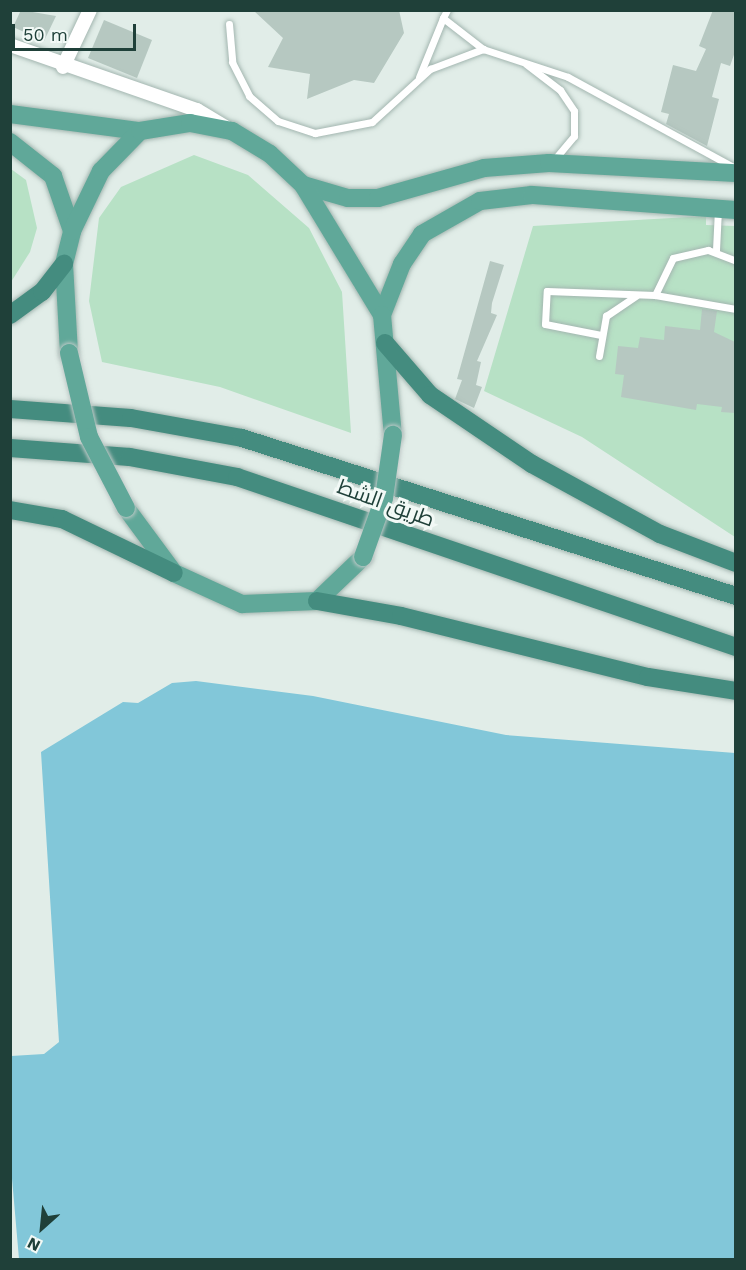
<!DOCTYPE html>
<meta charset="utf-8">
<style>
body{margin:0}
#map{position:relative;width:746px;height:1270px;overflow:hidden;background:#e1ede8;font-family:"Work Sans",Cairo,sans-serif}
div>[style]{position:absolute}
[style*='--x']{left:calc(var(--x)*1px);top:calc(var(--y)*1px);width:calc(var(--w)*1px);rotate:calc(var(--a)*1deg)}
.green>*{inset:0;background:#b7e1c5}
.water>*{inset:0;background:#82c7d9}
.pier>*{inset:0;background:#e1ede8}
.building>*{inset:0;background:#b6c8c1}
.roads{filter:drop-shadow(0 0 2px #a3b6b0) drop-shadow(0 0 2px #a3b6b0)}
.service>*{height:7px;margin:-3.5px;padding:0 3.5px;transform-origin:3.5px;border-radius:3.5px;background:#fff}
.minor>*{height:14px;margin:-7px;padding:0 7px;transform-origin:7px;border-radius:7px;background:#fff}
.primary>*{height:18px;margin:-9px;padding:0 9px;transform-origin:9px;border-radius:9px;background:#60a899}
.trunk>*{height:18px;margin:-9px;padding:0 9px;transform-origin:9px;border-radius:9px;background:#448c7f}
.bridges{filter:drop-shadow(0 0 2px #c0cac8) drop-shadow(0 0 2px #c0cac8)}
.primary-bridge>*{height:18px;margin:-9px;padding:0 9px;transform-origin:9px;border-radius:9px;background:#60a899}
span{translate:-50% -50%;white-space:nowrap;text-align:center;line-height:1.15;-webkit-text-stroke:6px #f2f9f6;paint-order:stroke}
.street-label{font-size:21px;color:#1f4039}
.frame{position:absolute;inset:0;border:12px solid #1f4039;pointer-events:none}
.north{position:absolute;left:12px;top:1198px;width:60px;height:60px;-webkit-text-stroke:4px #f2f9f6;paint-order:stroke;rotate:207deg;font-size:16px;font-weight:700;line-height:24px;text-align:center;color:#1f4039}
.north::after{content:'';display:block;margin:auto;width:21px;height:27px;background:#1f4039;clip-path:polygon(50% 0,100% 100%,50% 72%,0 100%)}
.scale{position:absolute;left:12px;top:24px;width:124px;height:27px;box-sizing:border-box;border:3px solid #1f4039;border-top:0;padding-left:8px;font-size:18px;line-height:21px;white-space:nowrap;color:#1f4039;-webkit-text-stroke:4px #f2f9f6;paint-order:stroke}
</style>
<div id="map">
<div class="green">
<div style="clip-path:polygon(194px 155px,248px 175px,309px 228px,342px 292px,351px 433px,220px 387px,102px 362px,89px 301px,99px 218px,121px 187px)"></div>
<div style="clip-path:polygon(11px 169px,26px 180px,37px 228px,30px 252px,11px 282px)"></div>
<div style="clip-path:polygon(706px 216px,706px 225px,735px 226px,735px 537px,582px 437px,484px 391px,533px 226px)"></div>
</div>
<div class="water">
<div style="clip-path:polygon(196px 681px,313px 696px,506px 735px,735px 753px,735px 1259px,11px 1260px,11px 1056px,44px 1054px,59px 1042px,41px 752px,123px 702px,138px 703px,172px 683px)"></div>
</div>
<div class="pier">
<div style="clip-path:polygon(11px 1167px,19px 1259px,11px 1259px)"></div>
</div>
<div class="building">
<div style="clip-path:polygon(21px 10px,56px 16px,44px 41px,13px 27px)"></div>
<div style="clip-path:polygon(253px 10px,399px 10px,404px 33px,374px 83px,354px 80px,307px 99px,310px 74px,268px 67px,283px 38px)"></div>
<div style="clip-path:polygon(713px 10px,735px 10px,735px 52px,730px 66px,721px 63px,712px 97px,719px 99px,707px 146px,666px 124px,669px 114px,661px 112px,673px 65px,696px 71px,706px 49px,699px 46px)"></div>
<div style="clip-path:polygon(104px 20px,152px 40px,137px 78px,88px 58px)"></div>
<div style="clip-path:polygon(490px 261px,504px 265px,492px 303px,491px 313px,497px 315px,477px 361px,481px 362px,476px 385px,482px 387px,474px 408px,455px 399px,462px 380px,457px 379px)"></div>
<div style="clip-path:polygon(702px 309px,717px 311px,714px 332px,735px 342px,735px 413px,721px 412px,722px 407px,697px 404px,696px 410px,621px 397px,624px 375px,615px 374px,618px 346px,638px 348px,640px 337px,664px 340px,665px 326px,700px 330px)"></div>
</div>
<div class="roads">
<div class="service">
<div style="--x:447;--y:10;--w:9;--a:117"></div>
<div style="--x:443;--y:18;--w:51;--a:37.8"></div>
<div style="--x:483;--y:49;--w:89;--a:18.2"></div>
<div style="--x:568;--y:77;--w:188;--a:28.6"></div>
<div style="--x:229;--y:24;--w:38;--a:85"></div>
<div style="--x:232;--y:62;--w:38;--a:63"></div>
<div style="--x:249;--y:96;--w:38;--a:41"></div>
<div style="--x:278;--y:121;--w:39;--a:18"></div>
<div style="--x:315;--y:133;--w:58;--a:-10.9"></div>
<div style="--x:372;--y:122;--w:79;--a:-42.4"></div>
<div style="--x:430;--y:69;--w:57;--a:-20.7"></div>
<div style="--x:526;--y:64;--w:43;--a:37.4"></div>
<div style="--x:560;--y:90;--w:25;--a:56"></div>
<div style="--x:574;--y:111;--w:25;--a:90"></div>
<div style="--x:574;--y:136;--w:30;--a:130"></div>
<div style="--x:419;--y:77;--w:64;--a:-67.9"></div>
<div style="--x:716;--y:250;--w:41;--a:-87.2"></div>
<div style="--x:655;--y:295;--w:41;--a:-64.1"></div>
<div style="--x:673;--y:258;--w:36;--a:-13"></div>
<div style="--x:708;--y:250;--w:30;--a:21"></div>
<div style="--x:601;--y:335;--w:57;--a:-168.9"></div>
<div style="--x:545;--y:324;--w:33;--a:-87"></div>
<div style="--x:547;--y:291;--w:108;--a:2.1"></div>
<div style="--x:655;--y:295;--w:82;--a:9.8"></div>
<div style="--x:599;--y:356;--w:41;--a:-80.1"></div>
<div style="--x:606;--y:316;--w:36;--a:-34"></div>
</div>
<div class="minor">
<div style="--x:10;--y:45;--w:198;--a:19.2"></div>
<div style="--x:197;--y:110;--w:33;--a:31"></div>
<div style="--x:63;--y:67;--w:63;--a:-64.7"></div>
</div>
<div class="primary">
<div style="--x:10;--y:114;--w:131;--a:7.5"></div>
<div style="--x:10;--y:142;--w:55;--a:38.3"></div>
<div style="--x:53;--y:176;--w:58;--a:70.9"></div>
<div style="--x:303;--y:185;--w:47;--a:16.1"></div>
<div style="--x:348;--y:198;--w:30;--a:0"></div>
<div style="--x:378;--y:198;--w:110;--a:-15.8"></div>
<div style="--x:484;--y:168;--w:65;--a:-4.4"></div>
<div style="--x:549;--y:163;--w:187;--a:3.1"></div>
<div style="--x:382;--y:315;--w:55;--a:-68.6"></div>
<div style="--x:402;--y:264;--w:36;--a:-56"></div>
<div style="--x:422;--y:234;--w:67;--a:-29.6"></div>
<div style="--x:480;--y:201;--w:52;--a:-6.6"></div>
<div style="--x:532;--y:195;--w:205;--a:4.2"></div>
<div style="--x:69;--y:353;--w:89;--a:-93.2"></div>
<div style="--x:64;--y:264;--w:34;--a:-76"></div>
<div style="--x:72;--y:231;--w:67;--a:-64.2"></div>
<div style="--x:101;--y:171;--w:56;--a:-45.7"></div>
<div style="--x:140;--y:131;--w:51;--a:-9.1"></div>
<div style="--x:190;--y:123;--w:43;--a:10.8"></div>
<div style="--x:232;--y:131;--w:44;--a:31.2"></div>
<div style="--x:270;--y:154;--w:45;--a:43.2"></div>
<div style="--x:303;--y:185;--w:152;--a:58.7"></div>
<div style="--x:382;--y:315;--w:121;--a:84.8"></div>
<div style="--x:126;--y:508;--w:81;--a:53.6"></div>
<div style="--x:174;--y:573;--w:75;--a:24.5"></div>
<div style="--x:242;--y:604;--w:75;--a:-2.3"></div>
<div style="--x:317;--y:601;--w:64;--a:-43.7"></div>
</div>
<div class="trunk">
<div style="--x:10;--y:315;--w:39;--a:-36"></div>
<div style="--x:42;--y:292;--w:36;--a:-52"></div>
<div style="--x:385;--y:343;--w:69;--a:49.1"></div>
<div style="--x:430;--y:395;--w:123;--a:34.1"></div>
<div style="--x:532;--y:464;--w:146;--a:28.7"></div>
<div style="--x:660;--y:534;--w:81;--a:20.9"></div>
<div style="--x:10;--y:409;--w:121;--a:4.3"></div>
<div style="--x:131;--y:418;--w:113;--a:10.2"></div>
<div style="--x:242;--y:438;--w:519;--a:17.74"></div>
<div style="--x:10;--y:448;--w:120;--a:4.3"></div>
<div style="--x:130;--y:457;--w:109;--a:10.6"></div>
<div style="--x:237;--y:477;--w:527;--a:18.81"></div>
<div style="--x:10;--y:510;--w:53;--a:9.8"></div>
<div style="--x:62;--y:519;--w:124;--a:25.7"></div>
<div style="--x:317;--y:601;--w:85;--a:10.1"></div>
<div style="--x:401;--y:616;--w:254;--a:13.9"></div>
<div style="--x:648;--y:677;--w:89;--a:9"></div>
</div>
</div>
<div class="bridges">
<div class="primary-bridge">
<div style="--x:69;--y:353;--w:86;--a:76.6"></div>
<div style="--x:89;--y:437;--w:80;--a:62.5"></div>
<div style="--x:363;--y:557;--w:63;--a:-70.4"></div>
<div style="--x:384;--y:498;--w:64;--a:-81.9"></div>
</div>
</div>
<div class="street-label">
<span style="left:386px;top:503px;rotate:20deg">طريق الشط</span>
</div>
<div class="frame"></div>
<div class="north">N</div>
<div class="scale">50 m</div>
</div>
